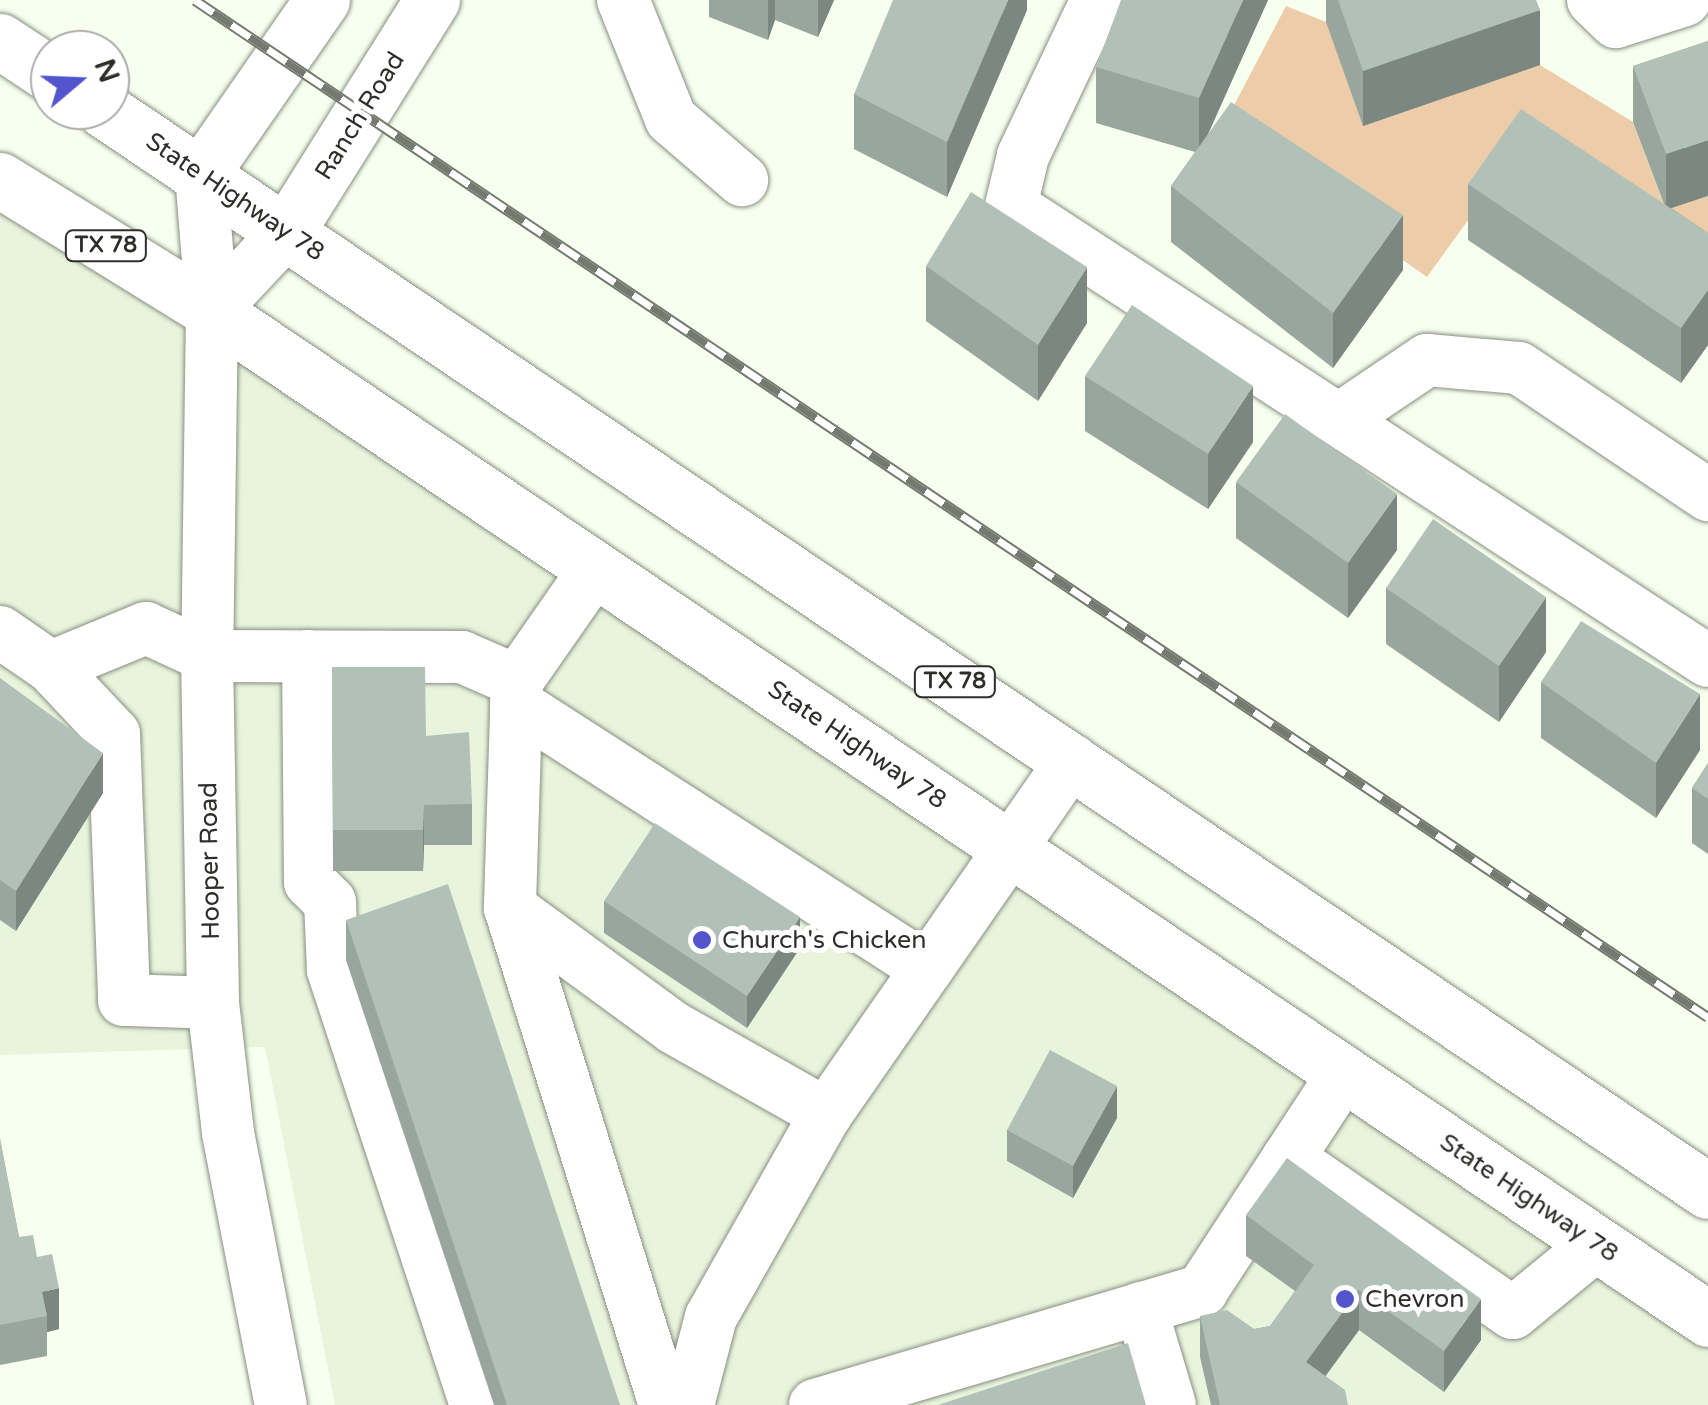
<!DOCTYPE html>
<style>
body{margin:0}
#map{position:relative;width:1708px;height:1405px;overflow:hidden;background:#f7ffef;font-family:"Varela Round",sans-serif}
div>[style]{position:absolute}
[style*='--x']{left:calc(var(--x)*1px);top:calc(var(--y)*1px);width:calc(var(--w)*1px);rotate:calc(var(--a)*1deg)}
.built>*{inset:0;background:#e9f4dd}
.green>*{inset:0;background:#edcca9}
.roads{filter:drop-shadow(0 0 2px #888f81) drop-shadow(0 0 2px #888f81)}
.minor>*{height:52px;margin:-26px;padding:0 26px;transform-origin:26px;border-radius:26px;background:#fff}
.major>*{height:55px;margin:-27.5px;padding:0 27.5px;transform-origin:27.5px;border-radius:27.5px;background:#fff}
.rail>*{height:11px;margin-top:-5.5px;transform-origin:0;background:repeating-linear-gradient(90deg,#fff 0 22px,#757a70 0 44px);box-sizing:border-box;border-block:2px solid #757a70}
.wall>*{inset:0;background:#99a69e}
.shaded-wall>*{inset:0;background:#7d8781}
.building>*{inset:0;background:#b2c1b8}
.dots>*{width:28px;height:28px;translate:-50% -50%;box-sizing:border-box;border:5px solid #fff;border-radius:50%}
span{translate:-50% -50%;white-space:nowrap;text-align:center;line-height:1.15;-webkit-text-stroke:10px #fff;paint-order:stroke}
.shield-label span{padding:2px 8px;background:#fff;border:2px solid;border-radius:8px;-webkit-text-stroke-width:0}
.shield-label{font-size:22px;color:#2c2f29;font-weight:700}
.street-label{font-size:25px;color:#2c2f29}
.poi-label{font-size:25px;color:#2c2f29}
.left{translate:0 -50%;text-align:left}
.north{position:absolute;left:30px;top:30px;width:100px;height:100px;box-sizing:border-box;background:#fff;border:2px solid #abaca9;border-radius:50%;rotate:71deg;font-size:28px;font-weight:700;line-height:40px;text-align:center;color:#2c2f29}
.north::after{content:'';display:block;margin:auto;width:35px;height:45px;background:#5455cc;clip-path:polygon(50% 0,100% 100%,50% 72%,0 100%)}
</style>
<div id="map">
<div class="built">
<div style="clip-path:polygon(0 200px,1708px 1347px,1708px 1405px,335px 1405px,265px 1047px,0 1055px)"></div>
</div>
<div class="green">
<div style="clip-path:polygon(1286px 6px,1326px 22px,1540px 65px,1633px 122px,1666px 210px,1708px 196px,1708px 265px,1523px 144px,1427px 277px,1220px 132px)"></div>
</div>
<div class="roads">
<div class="minor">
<div style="--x:623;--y:0;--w:128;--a:68"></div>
<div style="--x:671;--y:119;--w:94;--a:40.7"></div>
<div style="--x:1097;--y:0;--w:173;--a:115.4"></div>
<div style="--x:1023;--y:156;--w:51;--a:103.5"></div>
<div style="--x:1011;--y:206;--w:832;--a:33.14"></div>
<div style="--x:1593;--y:0;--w:32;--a:44"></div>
<div style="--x:1616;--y:22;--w:72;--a:-17.7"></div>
<div style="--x:201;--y:174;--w:137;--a:85.4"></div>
<div style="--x:212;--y:311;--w:345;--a:90.8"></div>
<div style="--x:207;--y:656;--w:347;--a:89"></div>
<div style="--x:213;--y:1003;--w:131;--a:83.4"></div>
<div style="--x:228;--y:1133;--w:277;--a:79"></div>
<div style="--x:212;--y:311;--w:110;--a:-46.8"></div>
<div style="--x:1341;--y:418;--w:104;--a:-34"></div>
<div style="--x:1427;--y:360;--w:92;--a:5"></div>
<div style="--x:1519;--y:368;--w:228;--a:33.9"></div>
<div style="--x:595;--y:569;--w:136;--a:124.9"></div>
<div style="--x:517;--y:681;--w:227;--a:91.8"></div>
<div style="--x:510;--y:908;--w:521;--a:72.68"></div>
<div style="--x:0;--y:632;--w:62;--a:34.5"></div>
<div style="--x:51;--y:667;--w:103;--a:-22.3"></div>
<div style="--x:146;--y:628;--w:67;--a:24.7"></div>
<div style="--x:207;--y:656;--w:255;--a:0.2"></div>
<div style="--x:462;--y:657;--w:60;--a:23.6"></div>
<div style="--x:308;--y:656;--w:226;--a:89.5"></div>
<div style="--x:310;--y:882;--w:28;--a:45"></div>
<div style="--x:330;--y:902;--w:68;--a:87.5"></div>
<div style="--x:333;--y:970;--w:458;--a:71.8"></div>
<div style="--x:51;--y:667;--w:92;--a:46.8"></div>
<div style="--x:114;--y:734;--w:266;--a:87.8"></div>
<div style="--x:124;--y:1000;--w:89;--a:1.9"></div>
<div style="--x:516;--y:704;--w:489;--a:32.8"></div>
<div style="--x:510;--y:908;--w:203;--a:36.2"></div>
<div style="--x:674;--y:1028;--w:175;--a:29.5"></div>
<div style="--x:1288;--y:1158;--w:273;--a:34.6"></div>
<div style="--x:1513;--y:1313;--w:109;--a:-39.4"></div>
<div style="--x:1141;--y:1308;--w:101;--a:73.4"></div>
<div style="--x:688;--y:1405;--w:91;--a:-75.4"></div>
<div style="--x:711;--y:1317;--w:233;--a:-60.5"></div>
<div style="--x:826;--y:1114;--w:431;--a:-55.2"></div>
<div style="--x:815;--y:1405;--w:404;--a:-16.5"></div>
<div style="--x:1202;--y:1290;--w:259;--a:-56.8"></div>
</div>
<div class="major">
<div style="--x:0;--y:41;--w:60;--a:33.4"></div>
<div style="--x:104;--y:110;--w:1934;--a:33.98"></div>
<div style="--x:201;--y:174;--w:212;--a:-55.2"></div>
<div style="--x:0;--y:180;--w:249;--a:31.7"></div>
<div style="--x:212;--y:311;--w:1804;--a:33.97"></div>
<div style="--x:287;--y:231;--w:273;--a:-57.9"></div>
</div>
</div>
<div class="rail">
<div style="--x:195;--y:0;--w:1823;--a:33.91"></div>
</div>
<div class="wall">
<div style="clip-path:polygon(709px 0,834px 0,818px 37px,775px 20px,768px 40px,709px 17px)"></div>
<div style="clip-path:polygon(1027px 0,1027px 10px,947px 197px,854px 149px,854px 94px)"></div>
<div style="clip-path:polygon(1268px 0,1208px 134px,1403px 270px,1333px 368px,1171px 242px,1171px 186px,1195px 152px,1096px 123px,1096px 67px)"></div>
<div style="clip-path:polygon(1326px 0,1536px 0,1540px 65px,1363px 126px,1326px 22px)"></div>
<div style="clip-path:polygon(1708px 41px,1671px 208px,1708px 233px,1708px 345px,1681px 383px,1468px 240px,1468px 184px,1664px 204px,1633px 122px,1633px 66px)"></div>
<div style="clip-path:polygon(926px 266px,1087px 323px,1038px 401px,926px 321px)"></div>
<div style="clip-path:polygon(1085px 376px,1253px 442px,1208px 509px,1085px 431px)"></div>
<div style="clip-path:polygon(1236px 482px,1397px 550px,1348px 618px,1236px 538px)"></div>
<div style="clip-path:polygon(1386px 588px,1546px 652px,1499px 722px,1386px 644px)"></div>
<div style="clip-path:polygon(332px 667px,426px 736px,472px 804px,472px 845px,424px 845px,423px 871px,333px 871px)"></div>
<div style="clip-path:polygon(0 678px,103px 793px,16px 931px,0 920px)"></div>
<div style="clip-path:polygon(1541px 682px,1700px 750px,1656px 818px,1541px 738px)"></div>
<div style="clip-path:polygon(1708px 763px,1708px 854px,1692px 843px,1692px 788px)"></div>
<div style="clip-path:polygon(604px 901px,800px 948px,747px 1028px,604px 933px)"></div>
<div style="clip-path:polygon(346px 920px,620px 1405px,494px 1405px,346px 960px)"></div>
<div style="clip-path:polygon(1117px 1118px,1073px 1198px,1007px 1161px,1007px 1130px)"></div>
<div style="clip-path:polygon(0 1139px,19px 1237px,37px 1257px,59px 1329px,47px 1332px,47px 1356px,0 1365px)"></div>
<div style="clip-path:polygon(1246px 1215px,1481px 1340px,1444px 1392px,1359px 1330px,1325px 1376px,1348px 1405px,1211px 1405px,1200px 1357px,1200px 1316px,1254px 1329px,1270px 1326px,1295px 1291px,1246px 1256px)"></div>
</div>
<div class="shaded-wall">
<div style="clip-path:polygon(768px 0,775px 0,775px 20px,768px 40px)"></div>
<div style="clip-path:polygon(818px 0,834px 0,818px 37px)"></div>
<div style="clip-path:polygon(1008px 0,1027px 0,1027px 10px,947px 197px,947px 142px)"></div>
<div style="clip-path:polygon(1243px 0,1268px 0,1199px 154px,1199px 98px)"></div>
<div style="clip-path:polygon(1540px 10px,1540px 65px,1363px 126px,1363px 71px)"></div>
<div style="clip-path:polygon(1708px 140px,1708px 196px,1666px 210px,1666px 154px)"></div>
<div style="clip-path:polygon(1403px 215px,1403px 270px,1333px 368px,1333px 313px)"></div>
<div style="clip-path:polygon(1087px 267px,1087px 323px,1038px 401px,1038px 345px)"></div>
<div style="clip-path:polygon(1708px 290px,1708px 345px,1681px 383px,1681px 328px)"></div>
<div style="clip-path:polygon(1253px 386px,1253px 442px,1208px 509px,1208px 454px)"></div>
<div style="clip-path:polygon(1397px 494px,1397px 550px,1348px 618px,1348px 563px)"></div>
<div style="clip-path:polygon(1546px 597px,1546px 652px,1499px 722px,1499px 666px)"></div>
<div style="clip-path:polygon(1700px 694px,1700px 750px,1656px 818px,1656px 763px)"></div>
<div style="clip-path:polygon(103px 753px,103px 793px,16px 931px,16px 891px)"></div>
<div style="clip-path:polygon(424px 805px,424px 845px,423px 871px,423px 830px)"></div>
<div style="clip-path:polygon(800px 917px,800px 948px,747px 1028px,747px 996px)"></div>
<div style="clip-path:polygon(1117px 1086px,1117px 1118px,1073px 1198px,1073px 1166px)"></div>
<div style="clip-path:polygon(59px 1288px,59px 1329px,47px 1332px,47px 1316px,42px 1292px)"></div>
<div style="clip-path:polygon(1359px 1290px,1359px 1330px,1306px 1403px,1306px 1362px)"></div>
<div style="clip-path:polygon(1481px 1299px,1481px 1340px,1444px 1392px,1444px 1351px)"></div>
</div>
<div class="building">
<div style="clip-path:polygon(893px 0,1008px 0,947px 142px,854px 94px)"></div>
<div style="clip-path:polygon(1121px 0,1243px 0,1199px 98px,1096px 67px)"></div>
<div style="clip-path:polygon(1338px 0,1536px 0,1540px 10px,1363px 71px)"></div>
<div style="clip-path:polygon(1708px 41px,1708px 140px,1666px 154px,1633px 66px)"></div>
<div style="clip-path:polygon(1231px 102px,1403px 215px,1333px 313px,1171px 186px)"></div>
<div style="clip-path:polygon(1521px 109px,1708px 233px,1708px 290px,1681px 328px,1468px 184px)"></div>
<div style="clip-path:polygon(971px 192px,1087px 267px,1038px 345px,926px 266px)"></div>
<div style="clip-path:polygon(1132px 305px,1253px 386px,1208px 454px,1085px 376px)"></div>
<div style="clip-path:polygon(1285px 414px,1397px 494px,1348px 563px,1236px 482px)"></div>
<div style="clip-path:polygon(1433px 519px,1546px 597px,1499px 666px,1386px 588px)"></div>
<div style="clip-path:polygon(1581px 621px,1700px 694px,1656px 763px,1541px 682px)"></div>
<div style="clip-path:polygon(332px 667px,425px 667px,426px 736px,469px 732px,472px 804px,424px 805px,423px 830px,333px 830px)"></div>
<div style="clip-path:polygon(0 678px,103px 753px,16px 891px,0 880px)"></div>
<div style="clip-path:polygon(1708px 763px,1708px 799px,1692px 788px)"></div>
<div style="clip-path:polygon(655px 823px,800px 917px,747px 996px,604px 901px)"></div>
<div style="clip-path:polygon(448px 884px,620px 1405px,507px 1405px,346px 920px)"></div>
<div style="clip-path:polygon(1050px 1050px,1117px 1086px,1073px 1166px,1007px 1130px)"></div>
<div style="clip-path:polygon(0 1139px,19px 1237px,33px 1235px,37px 1257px,52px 1254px,59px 1288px,42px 1292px,47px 1316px,0 1325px)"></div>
<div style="clip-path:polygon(1287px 1158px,1481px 1299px,1444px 1351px,1359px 1290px,1306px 1362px,1345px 1390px,1348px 1405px,1220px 1405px,1200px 1316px,1227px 1310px,1254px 1329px,1270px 1326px,1314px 1265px,1246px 1215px)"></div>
<div style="clip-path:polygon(1128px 1343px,1146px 1405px,938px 1405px)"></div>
</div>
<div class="dots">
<div style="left:702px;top:940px;background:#5455cc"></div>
<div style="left:1345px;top:1299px;background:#5455cc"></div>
</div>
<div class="shield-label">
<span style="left:106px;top:246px">TX 78</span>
<span style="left:955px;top:682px">TX 78</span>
</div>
<div class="street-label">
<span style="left:360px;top:116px;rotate:-58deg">Ranch Road</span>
<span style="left:235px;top:197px;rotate:34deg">State Highway 78</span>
<span style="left:857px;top:745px;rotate:34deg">State Highway 78</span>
<span style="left:210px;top:861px;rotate:-91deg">Hooper Road</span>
<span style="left:1529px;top:1198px;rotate:34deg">State Highway 78</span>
</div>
<div class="poi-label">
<span class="left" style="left:722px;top:940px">Church's Chicken</span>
<span class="left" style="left:1365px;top:1299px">Chevron</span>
</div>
<div class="north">N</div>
</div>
